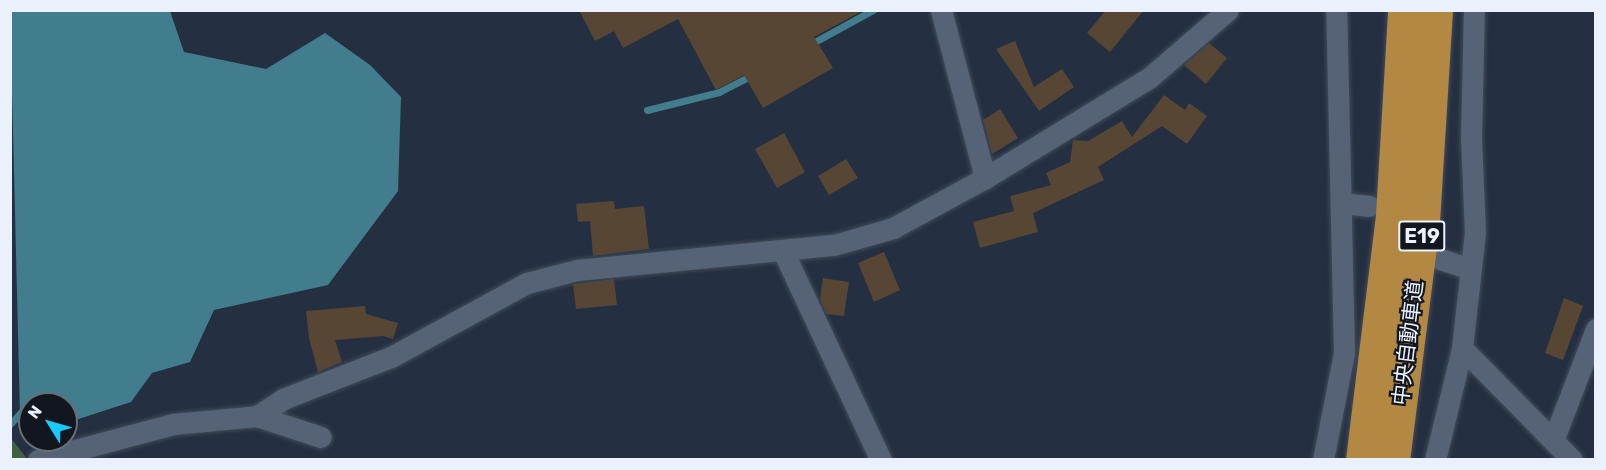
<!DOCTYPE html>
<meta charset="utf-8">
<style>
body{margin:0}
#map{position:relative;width:1606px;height:470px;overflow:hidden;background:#242f41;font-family:Rubik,"Noto Sans JP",sans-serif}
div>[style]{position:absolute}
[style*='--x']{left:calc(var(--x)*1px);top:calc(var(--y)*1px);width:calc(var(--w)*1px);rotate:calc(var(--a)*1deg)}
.forest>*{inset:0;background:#3e6241}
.water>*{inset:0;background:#427d8d}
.stream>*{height:7px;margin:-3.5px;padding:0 3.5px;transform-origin:3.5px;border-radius:3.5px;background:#427d8d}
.building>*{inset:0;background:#574634}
.roads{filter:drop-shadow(0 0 2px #414b5a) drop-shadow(0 0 2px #414b5a)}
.minor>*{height:21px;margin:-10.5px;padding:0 10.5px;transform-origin:10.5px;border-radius:10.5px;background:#566377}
.motorway>*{height:33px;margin:-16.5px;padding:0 16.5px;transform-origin:16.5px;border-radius:16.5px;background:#b38842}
span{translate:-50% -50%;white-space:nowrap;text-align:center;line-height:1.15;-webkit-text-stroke:4.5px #12171f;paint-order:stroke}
.shield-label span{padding:2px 4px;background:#12171f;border:2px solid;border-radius:4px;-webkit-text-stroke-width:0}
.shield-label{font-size:20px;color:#eaf1fd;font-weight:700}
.street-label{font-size:21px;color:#eaf1fd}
.frame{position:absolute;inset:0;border:12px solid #eaf1fd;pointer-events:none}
.north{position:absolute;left:18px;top:392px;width:60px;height:60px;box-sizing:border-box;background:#12171f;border:2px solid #686e78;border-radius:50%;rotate:307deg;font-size:16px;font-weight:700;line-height:24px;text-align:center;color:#eaf1fd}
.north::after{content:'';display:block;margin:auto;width:21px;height:27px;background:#1acafc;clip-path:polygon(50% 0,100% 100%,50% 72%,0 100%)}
</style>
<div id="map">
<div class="forest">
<div style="clip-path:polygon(11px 438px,25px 456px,26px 459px,11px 459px)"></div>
</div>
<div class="water">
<div style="clip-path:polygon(10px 11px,170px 11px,184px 52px,266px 69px,325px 33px,370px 65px,401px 97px,398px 191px,328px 285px,214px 310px,190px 362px,152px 373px,131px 402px,66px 423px,66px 404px,30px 404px,30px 419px,20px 415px)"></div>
</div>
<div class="stream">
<div style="--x:809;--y:45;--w:73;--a:-28.7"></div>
<div style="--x:647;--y:110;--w:74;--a:-14"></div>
<div style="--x:719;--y:92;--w:37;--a:-27"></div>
<div style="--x:10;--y:424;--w:21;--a:-47"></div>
</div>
<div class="building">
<div style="clip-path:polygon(579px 10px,864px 10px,814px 37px,833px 68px,763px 108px,744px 75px,716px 90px,678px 19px,623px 48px,614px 31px,595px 41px)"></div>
<div style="clip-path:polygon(1106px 10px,1144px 10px,1110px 52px,1087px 33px)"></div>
<div style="clip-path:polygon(1015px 41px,1034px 87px,1062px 69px,1074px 87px,1039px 111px,996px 49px)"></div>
<div style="clip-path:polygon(1209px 43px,1227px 58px,1206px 84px,1184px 65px)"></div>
<div style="clip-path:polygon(1164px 95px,1185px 110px,1189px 103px,1207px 116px,1187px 144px,1162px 126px,1098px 167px,1104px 180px,1033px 213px,1038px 232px,980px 248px,973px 222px,1014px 211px,1010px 196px,1051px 185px,1046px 173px,1070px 162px,1073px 140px,1088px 141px,1122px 121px,1132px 137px)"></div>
<div style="clip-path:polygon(1000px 109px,1018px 138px,992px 154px,983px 120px)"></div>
<div style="clip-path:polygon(784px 133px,805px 172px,777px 188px,755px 149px)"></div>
<div style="clip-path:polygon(846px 159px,858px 178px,829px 195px,818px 176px)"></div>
<div style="clip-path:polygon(614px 201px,615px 209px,644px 206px,649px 249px,593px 256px,590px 221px,578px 222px,576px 204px)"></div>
<div style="clip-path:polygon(884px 252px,900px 290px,874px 302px,858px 263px)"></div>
<div style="clip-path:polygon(823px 278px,849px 282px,844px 316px,826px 314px,820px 299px)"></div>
<div style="clip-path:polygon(614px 279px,617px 305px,576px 309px,573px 284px)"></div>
<div style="clip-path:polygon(1564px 298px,1583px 306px,1563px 360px,1545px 353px)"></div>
<div style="clip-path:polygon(365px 306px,366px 314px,398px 323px,393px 339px,383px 336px,335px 340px,342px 362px,318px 372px,309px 338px,306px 311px)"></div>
</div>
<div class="roads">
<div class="minor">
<div style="--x:941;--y:10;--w:174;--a:75.3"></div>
<div style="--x:1341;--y:203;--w:28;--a:6"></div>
<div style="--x:783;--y:251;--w:231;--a:64.9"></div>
<div style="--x:1440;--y:259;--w:32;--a:18"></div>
<div style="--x:1462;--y:348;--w:157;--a:45.5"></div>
<div style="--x:257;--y:416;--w:67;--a:18.2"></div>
<div style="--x:1554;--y:438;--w:117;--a:-68.9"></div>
<div style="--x:38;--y:460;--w:140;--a:-14.9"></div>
<div style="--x:173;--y:424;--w:84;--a:-5.4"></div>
<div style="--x:257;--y:416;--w:31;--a:-33"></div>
<div style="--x:283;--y:399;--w:116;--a:-21.3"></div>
<div style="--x:391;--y:357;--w:155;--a:-28.6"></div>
<div style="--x:527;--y:283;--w:52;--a:-14.6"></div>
<div style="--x:577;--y:270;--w:258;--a:-5.6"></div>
<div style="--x:834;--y:245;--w:61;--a:-16.1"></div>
<div style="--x:893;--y:228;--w:105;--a:-28.5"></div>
<div style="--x:985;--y:178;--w:192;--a:-31.4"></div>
<div style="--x:1149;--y:78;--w:104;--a:-40.7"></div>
<div style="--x:1323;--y:460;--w:109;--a:-78.9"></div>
<div style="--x:1344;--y:353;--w:343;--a:-91.3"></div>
<div style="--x:1435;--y:460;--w:115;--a:-76.4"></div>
<div style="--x:1462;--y:348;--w:116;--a:-83.6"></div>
<div style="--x:1475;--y:233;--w:95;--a:-92.4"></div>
<div style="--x:1471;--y:138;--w:128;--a:-88.7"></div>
</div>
<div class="motorway">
<div style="--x:1362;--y:460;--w:247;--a:-83"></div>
<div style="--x:1392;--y:215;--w:205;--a:-86.6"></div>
<div style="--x:1393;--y:460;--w:240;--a:-82.8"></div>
<div style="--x:1423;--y:222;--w:212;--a:-86.5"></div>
</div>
</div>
<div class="shield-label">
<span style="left:1422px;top:236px">E19</span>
</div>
<div class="street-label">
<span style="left:1408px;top:343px;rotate:-83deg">中央自動車道</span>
</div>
<div class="frame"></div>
<div class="north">N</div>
</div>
